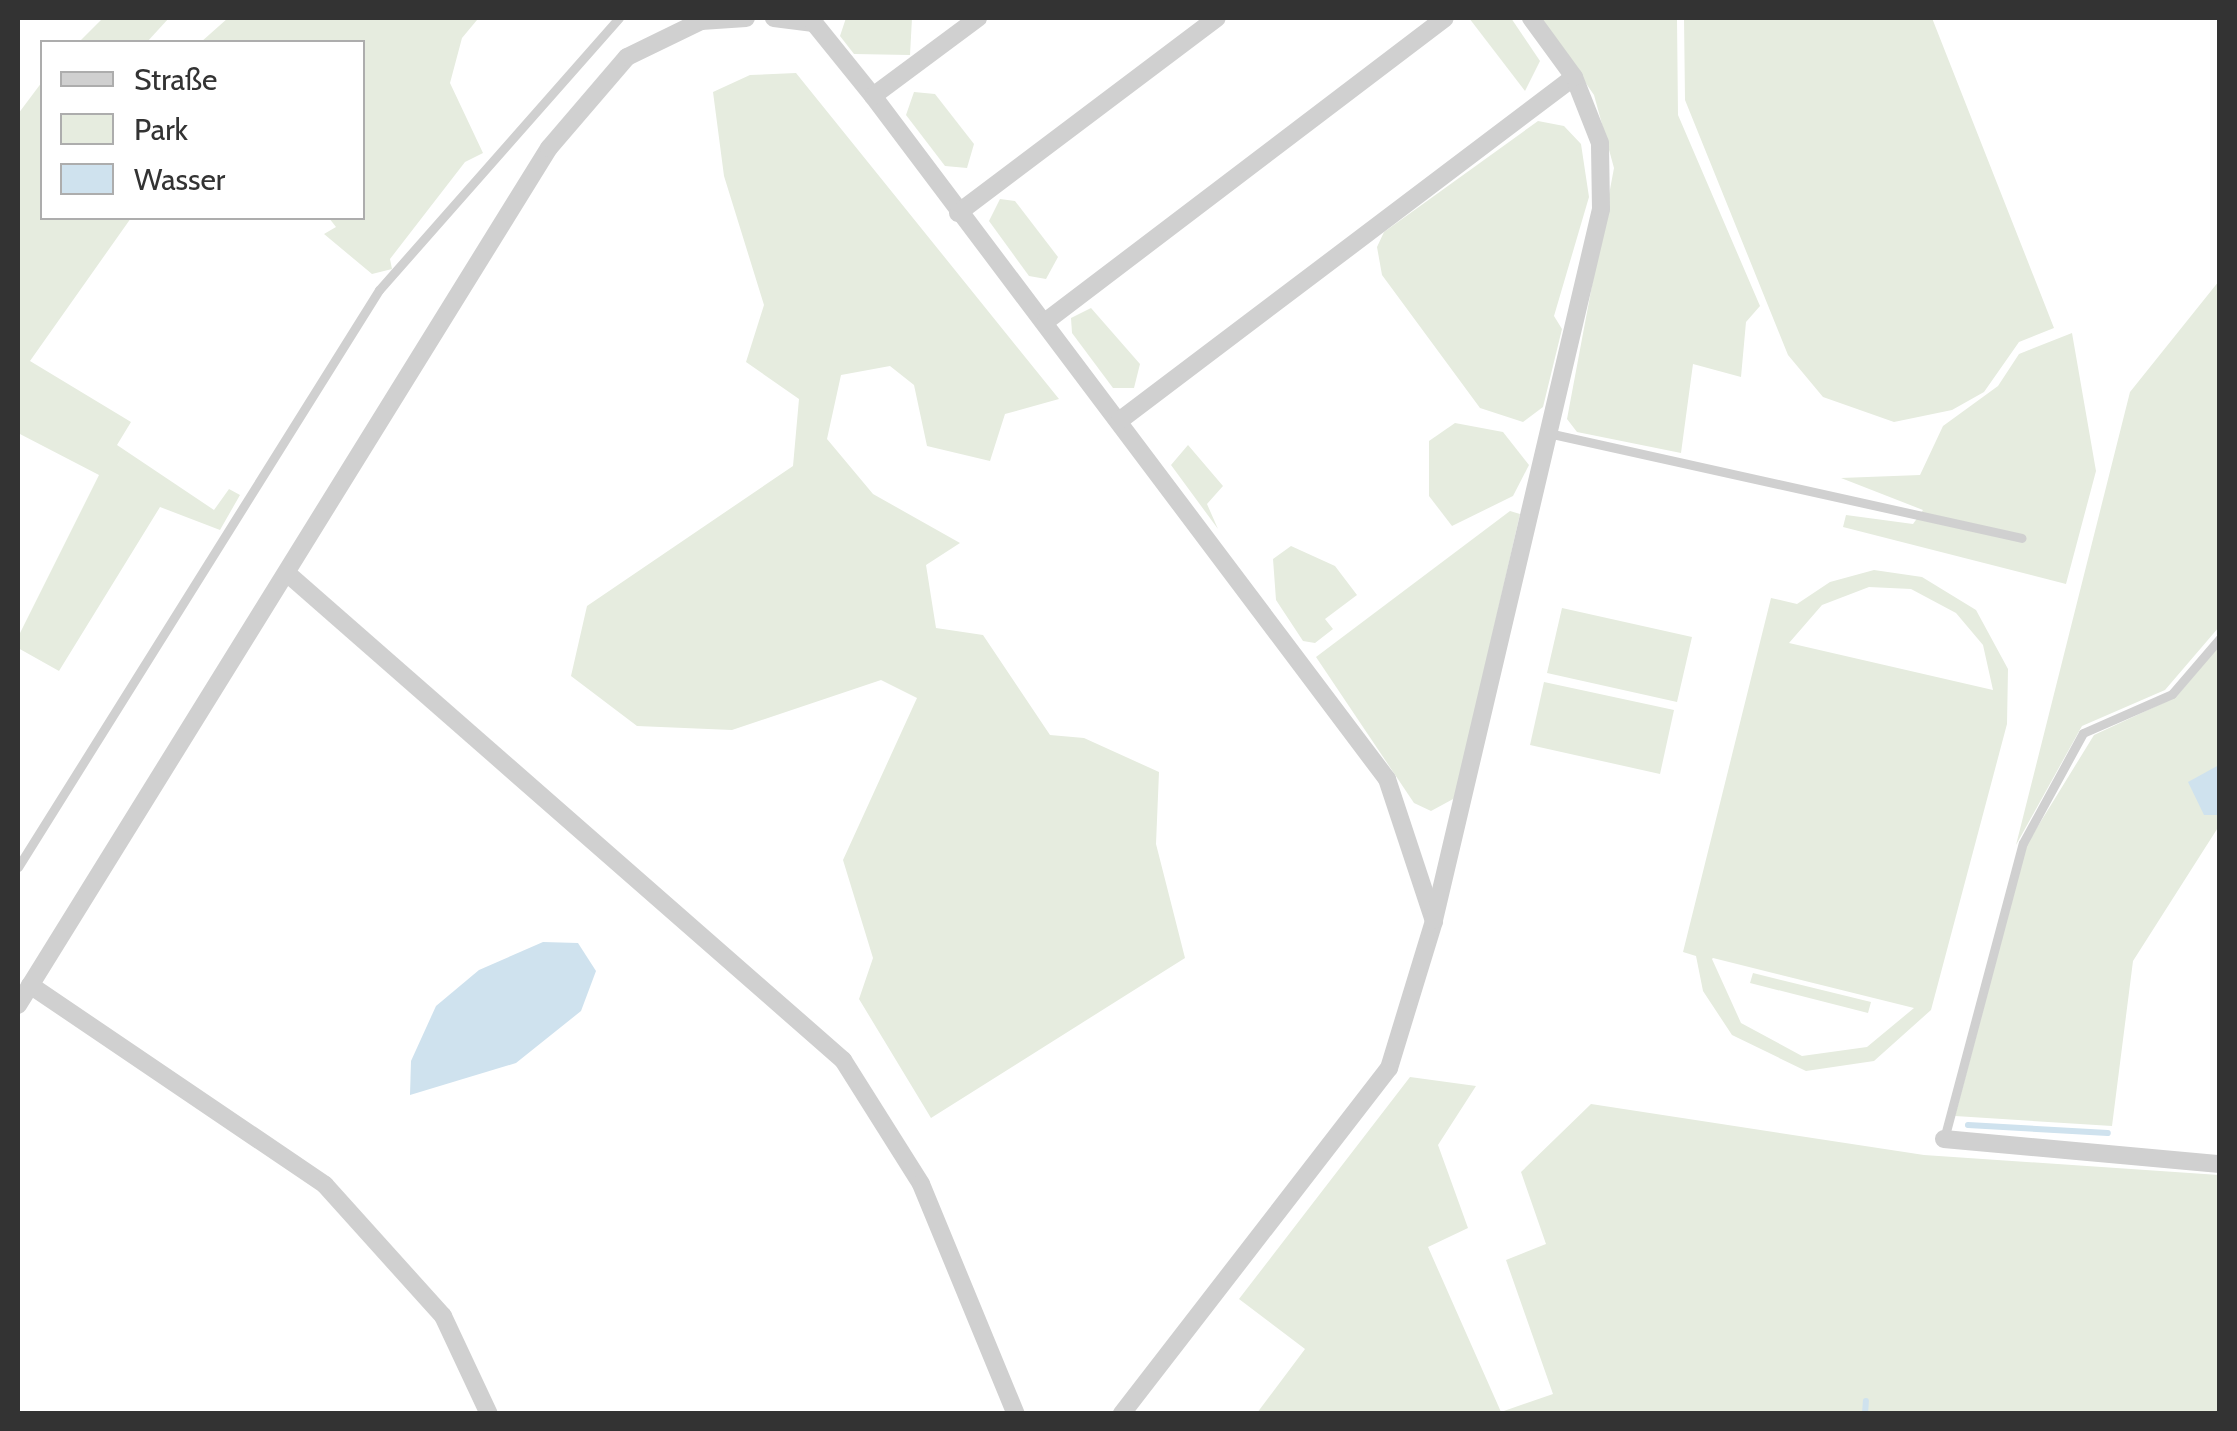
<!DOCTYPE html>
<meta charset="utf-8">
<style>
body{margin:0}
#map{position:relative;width:2237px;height:1431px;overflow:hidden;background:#fff;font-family:Cabin,sans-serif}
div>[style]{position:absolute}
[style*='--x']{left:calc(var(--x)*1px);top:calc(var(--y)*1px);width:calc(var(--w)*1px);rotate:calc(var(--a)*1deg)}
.green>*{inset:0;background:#e6ecdf}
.water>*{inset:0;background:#cfe2ee}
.stream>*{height:6px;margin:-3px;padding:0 3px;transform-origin:3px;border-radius:3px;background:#cfe2ee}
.lane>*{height:9px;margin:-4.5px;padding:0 4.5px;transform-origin:4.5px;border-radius:4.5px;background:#d0d0d0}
.street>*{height:18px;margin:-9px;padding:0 9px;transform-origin:9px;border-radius:9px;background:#d0d0d0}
span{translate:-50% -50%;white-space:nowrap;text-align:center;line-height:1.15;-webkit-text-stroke:10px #fff;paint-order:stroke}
.frame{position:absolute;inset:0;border:20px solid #333;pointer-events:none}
.legend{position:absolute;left:40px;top:40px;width:325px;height:180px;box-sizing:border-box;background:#fff;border:2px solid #adadad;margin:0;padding:12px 18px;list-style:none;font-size:30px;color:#333}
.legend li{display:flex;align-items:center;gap:20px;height:50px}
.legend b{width:50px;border:2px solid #adadad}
</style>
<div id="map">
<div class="green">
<div style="clip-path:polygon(103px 18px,169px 18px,147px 42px,79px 42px)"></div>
<div style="clip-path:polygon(228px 18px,477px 20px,462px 38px,450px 83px,483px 153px,465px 162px,390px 259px,392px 269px,372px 274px,324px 234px,336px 227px,329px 218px,362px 218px,362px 42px,201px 42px)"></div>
<div style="clip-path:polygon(846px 18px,912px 18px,910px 55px,854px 54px,840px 36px)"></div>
<div style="clip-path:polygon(1469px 18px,1511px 18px,1540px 61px,1525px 91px)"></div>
<div style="clip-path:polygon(1541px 18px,1677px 18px,1678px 115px,1760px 306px,1746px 322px,1741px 377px,1693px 364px,1681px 453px,1577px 432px,1567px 419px,1614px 168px,1594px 95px)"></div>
<div style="clip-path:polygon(1684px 18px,1932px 18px,2054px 328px,2019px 342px,1984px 392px,1952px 410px,1894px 422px,1823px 397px,1788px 355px,1685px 100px)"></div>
<div style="clip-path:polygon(796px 73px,1059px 399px,1005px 414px,990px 461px,927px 446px,914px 385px,890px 366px,841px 375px,827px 439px,873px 494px,960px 543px,926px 565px,936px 628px,983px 635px,1050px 735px,1084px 738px,1159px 772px,1156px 844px,1185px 958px,931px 1118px,859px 999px,873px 958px,843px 860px,917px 698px,881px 680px,732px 730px,637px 726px,571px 676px,587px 606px,793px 466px,799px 399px,746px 362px,764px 305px,724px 176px,713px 92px,750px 75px)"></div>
<div style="clip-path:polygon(42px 82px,42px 218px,131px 218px,30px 361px,131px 422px,117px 445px,214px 510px,229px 489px,240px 495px,220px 530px,160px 507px,59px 671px,18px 648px,18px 637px,99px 475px,18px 433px,18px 114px)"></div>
<div style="clip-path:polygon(914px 92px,935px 94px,974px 144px,967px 168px,945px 166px,906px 115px)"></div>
<div style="clip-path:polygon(1538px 121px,1564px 126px,1581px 144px,1589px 197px,1554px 316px,1562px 329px,1543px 407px,1523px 422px,1480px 408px,1382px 275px,1377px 247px,1384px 232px)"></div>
<div style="clip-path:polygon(1000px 199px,1015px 201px,1058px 257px,1046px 279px,1029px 276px,989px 221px)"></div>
<div style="clip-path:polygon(2219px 281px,2219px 627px,2165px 690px,2082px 726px,2016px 845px,2130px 392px)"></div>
<div style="clip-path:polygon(1091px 308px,1140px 364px,1134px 388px,1113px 388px,1072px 333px,1071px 318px)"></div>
<div style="clip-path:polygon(2072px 333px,2096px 471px,2066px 584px,1843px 527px,1846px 515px,1913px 524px,1923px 510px,1841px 478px,1920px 475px,1943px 426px,1998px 386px,2019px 354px)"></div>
<div style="clip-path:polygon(1455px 423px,1503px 432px,1529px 465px,1513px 496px,1452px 526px,1429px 496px,1429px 441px)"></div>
<div style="clip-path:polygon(1188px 445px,1223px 486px,1207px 504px,1218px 529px,1171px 465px)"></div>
<div style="clip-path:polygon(1510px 511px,1520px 514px,1455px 798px,1431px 811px,1414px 803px,1316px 657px)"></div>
<div style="clip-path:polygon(1291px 546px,1335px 566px,1357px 595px,1325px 619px,1333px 629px,1315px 643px,1303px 641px,1276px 600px,1273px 559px)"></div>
<div style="clip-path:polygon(evenodd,1874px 570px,1922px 577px,1976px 610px,2008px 669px,2007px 724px,1931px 1010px,1874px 1061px,1806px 1071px,1732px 1035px,1703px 991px,1696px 956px,1683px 952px,1771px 598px,1797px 604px,1830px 582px,1874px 570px,1869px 587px,1911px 589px,1956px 613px,1983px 645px,1993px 690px,1789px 643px,1822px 605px,1869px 587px,1874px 570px,1712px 959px,1713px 958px,1914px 1008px,1867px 1047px,1802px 1056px,1741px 1023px,1712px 959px)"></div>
<div style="clip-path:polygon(1562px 608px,1692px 637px,1677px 702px,1547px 673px)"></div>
<div style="clip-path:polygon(2219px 646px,2219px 826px,2133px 961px,2112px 1126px,1955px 1116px,2027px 844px,2094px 735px,2176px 697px)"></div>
<div style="clip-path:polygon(1544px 682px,1674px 710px,1660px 774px,1530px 745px)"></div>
<div style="clip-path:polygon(1753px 973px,1871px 1002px,1868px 1013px,1750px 983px)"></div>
<div style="clip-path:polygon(1410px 1077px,1476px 1086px,1438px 1145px,1468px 1228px,1428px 1247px,1501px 1412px,1553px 1394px,1506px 1260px,1546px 1244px,1521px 1172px,1591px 1104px,1924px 1155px,2219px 1175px,2219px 1413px,1257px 1413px,1305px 1349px,1239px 1299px)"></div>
</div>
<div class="water">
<div style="clip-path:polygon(2219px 765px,2219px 815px,2204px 815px,2188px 782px)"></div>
<div style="clip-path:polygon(543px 942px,578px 943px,596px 971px,581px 1011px,516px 1063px,410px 1095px,411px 1061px,436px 1006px,479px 970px)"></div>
</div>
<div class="stream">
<div style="--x:1968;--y:1125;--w:140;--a:3.3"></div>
<div style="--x:1865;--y:1414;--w:13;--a:-86"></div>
</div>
<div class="lane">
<div style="--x:1548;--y:433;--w:485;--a:12.5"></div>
<div style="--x:18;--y:867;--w:681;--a:-57.97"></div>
<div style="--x:379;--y:290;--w:363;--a:-48.6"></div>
<div style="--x:1944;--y:1139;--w:306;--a:-75.1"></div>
<div style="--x:2023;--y:843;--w:125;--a:-61.4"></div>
<div style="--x:2083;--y:733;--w:97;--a:-23.7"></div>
<div style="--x:2172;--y:694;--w:74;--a:-49.4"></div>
</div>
<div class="street">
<div style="--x:774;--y:18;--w:40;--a:7.1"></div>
<div style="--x:814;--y:23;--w:94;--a:51.1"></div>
<div style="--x:873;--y:96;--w:855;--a:53.04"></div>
<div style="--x:1387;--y:779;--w:150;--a:71.7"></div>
<div style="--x:1434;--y:921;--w:154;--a:107"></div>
<div style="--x:1389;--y:1068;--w:437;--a:127.7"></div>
<div style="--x:873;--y:96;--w:131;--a:-36.6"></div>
<div style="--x:958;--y:213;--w:324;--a:-37"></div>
<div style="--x:1045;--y:322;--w:502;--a:-37.23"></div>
<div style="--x:1119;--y:421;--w:570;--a:-37.09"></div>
<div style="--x:288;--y:574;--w:738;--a:41.21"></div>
<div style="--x:843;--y:1060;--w:146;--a:57.8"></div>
<div style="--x:921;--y:1184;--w:249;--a:67.6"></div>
<div style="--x:1434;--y:920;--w:730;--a:-76.78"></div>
<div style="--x:1601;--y:209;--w:66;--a:-90.9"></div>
<div style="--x:1600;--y:143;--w:71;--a:-111.5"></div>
<div style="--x:1574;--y:77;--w:73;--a:-126.1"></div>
<div style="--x:30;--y:985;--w:356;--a:34.1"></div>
<div style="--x:325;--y:1185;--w:176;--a:48"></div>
<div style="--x:443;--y:1316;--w:108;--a:64.9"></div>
<div style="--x:18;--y:1005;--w:1008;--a:-58.22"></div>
<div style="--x:549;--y:148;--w:120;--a:-49.4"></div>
<div style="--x:627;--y:57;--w:82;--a:-25.9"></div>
<div style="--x:701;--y:21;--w:45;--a:-3.8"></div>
<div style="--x:1944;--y:1139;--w:277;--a:5.2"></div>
</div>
<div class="frame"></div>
<ul class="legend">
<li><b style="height:12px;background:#d0d0d0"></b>Straße</li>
<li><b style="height:28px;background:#e6ecdf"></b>Park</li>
<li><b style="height:28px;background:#cfe2ee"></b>Wasser</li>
</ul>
</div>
